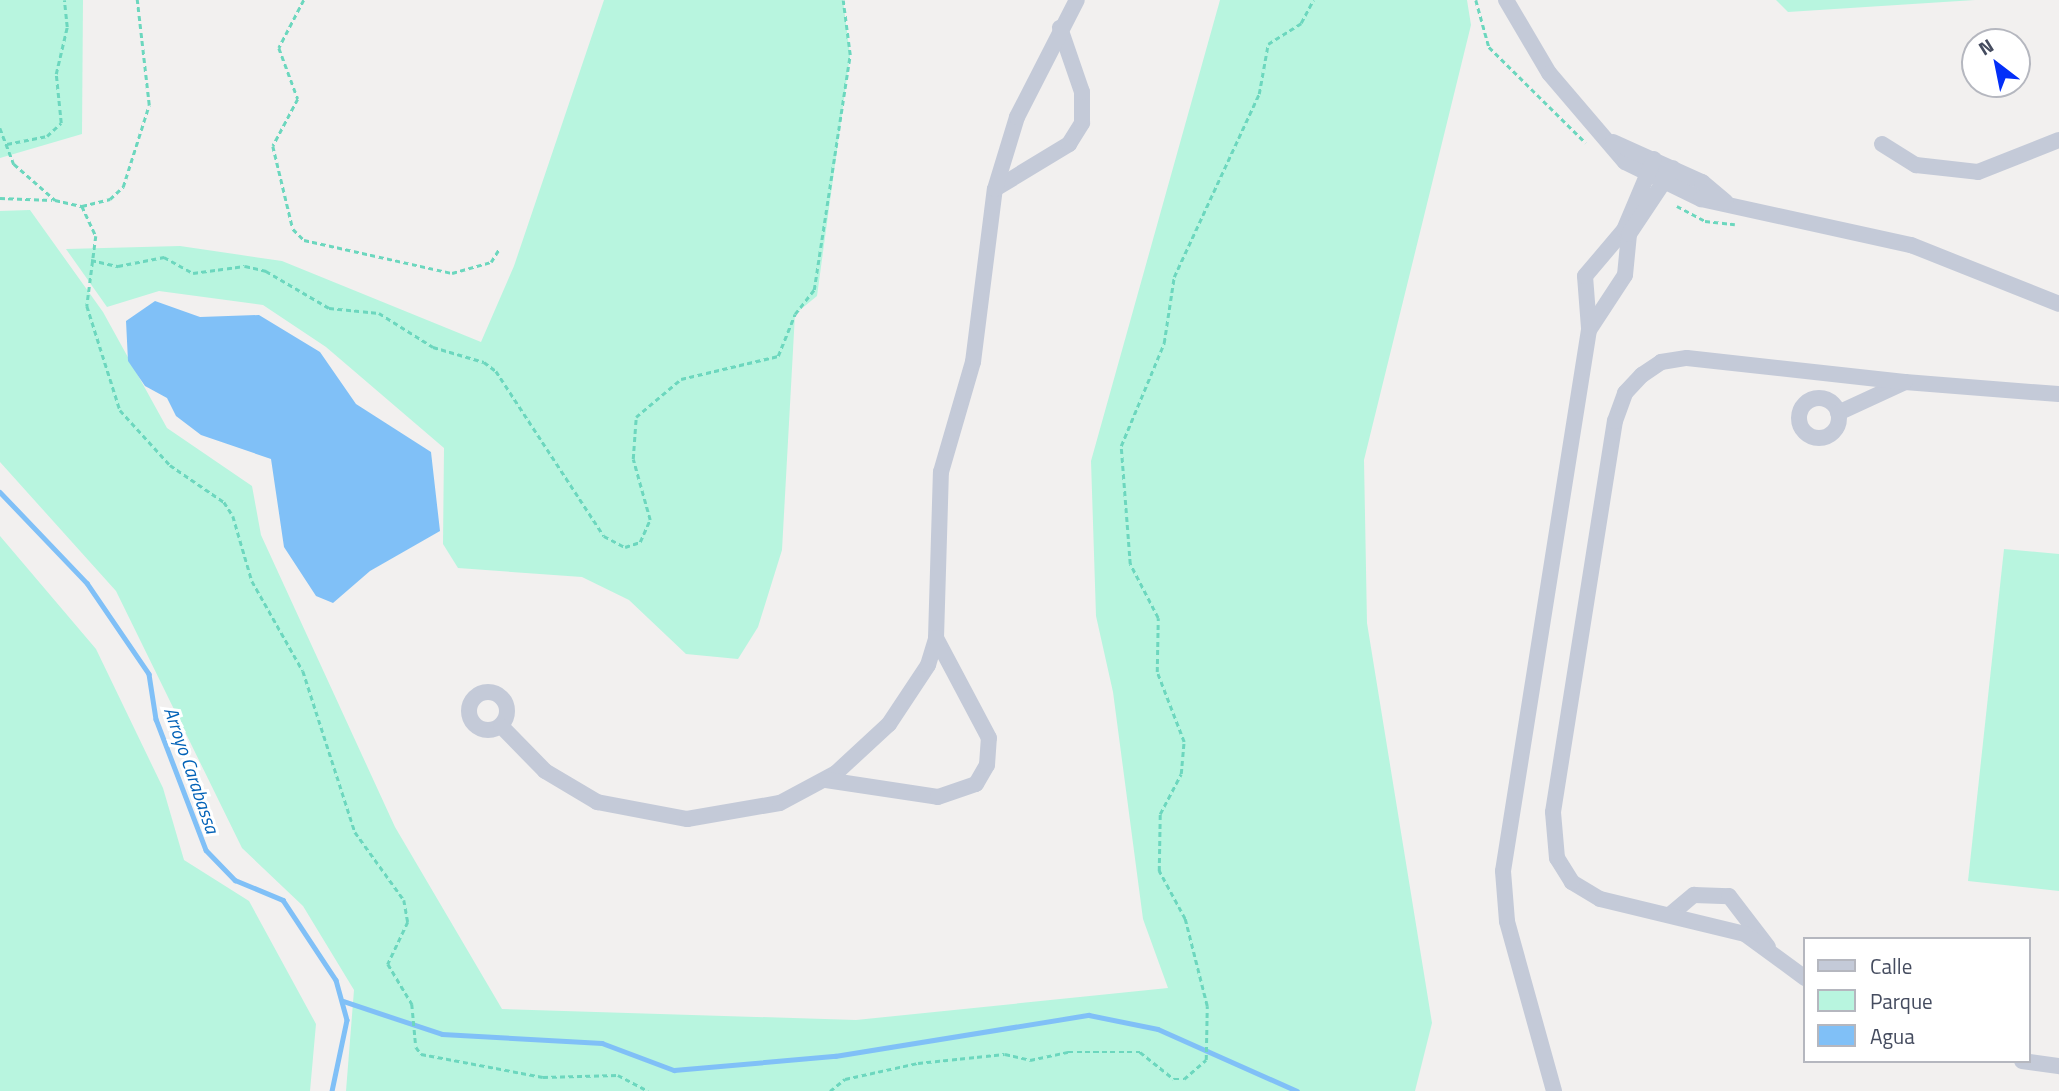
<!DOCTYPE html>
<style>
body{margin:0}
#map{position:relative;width:2059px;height:1091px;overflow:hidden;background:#f2f0ef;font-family:"Titillium Web",sans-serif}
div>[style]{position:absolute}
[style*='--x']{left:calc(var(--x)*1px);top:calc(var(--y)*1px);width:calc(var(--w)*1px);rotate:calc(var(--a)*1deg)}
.green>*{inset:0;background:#b8f5df}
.water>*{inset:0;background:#80c0f7}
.stream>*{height:4.5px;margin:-2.25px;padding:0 2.25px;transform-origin:2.25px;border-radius:2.25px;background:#80c0f7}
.path>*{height:2.5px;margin-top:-1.25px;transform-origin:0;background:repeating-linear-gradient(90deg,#6cd7be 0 5px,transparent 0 8.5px)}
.minor>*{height:16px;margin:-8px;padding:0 8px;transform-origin:8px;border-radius:8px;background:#c4cad8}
.minor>.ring{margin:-8px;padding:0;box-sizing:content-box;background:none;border:16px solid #c4cad8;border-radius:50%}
span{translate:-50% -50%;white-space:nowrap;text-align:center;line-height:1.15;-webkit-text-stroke:6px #fff;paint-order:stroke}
.water-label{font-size:19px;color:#0061b7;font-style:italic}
.legend{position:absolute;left:1803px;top:937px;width:228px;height:126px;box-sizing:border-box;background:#fff;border:2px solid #b5b7bf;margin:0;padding:9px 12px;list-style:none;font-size:21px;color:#454c5f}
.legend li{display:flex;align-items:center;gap:14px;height:35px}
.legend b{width:35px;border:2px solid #b5b7bf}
.north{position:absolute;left:1961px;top:28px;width:70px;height:70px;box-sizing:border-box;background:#fff;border:2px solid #b5b7bf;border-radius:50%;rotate:328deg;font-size:19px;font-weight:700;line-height:28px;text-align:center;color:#454c5f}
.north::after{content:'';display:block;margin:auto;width:24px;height:32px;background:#032ff8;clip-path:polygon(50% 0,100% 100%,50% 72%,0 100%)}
</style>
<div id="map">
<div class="green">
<div style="clip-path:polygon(0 0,83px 0,82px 134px,0 158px)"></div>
<div style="clip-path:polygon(604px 0,843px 0,850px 55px,817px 296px,795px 314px,782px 550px,758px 627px,738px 659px,686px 654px,629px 600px,582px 577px,458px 568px,443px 544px,444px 448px,326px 347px,263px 305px,159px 291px,107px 307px,66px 249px,180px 246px,282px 261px,481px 342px,514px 266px)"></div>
<div style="clip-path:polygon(1220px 0,1467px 0,1471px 25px,1364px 460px,1367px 623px,1432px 1023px,1415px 1091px,346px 1091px,354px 990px,303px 906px,242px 848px,116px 591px,0 462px,0 211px,30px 210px,103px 312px,167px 428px,252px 486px,261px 535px,395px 827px,502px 1009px,856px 1020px,1168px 988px,1143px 919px,1113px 692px,1096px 616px,1091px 461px)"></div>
<div style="clip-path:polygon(1776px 0,1975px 0,1788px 12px)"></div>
<div style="clip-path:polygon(0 536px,96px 649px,163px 788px,184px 860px,249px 901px,316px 1024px,310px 1091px,0 1091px)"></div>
<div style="clip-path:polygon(2004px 549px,2059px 554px,2059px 891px,1968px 881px)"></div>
</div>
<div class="water">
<div style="clip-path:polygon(155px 301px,200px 317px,259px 315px,320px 352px,356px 404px,431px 452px,440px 531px,370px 571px,333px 603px,316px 596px,284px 547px,271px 459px,201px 435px,176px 416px,167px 398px,145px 386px,128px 361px,126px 321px)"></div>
</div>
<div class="stream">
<div style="--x:0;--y:492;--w:126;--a:46.3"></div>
<div style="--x:87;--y:583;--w:110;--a:55.7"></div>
<div style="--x:149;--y:674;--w:46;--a:81.2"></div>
<div style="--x:156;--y:719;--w:140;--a:69.1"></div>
<div style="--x:206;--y:850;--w:42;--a:46"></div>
<div style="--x:235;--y:880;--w:52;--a:22.6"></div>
<div style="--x:283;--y:900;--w:96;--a:56.5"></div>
<div style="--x:336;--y:980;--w:41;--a:74.6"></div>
<div style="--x:347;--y:1020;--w:73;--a:101.9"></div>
<div style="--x:343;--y:1001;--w:104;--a:18.4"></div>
<div style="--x:442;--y:1034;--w:160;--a:3.2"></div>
<div style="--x:602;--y:1043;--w:77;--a:20.6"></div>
<div style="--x:674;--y:1070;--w:162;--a:-5"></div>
<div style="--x:835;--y:1056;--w:257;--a:-9.2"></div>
<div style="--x:1089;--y:1015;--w:70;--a:11.5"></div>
<div style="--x:1158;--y:1029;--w:152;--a:24"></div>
</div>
<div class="path">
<div style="--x:304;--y:0;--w:54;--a:117.5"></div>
<div style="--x:279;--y:48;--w:54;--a:69.6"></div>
<div style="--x:298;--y:99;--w:53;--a:118"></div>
<div style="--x:273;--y:146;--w:85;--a:76.5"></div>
<div style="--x:293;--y:229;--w:16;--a:45"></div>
<div style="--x:304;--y:240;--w:152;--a:12.6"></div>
<div style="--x:452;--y:273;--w:41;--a:-15.8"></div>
<div style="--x:491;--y:262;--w:15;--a:-58"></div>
<div style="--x:1476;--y:0;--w:49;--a:74.5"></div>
<div style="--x:1489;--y:47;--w:136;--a:44.7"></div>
<div style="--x:0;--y:128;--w:39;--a:69"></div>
<div style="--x:14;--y:164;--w:55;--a:41.3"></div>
<div style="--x:55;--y:200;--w:28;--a:13"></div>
<div style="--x:82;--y:206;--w:29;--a:-14"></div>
<div style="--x:110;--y:199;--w:18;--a:-43"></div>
<div style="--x:123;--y:187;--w:86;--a:-72.4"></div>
<div style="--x:149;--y:105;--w:106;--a:-96.5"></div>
<div style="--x:7;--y:144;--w:41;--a:-11.3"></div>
<div style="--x:47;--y:136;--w:19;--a:-43"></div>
<div style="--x:61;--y:123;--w:49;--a:-95.8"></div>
<div style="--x:56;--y:74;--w:48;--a:-76.8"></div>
<div style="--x:67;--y:27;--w:27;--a:-96"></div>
<div style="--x:0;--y:198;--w:52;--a:2.2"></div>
<div style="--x:82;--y:206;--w:33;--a:65"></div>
<div style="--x:96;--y:236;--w:71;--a:97.3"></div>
<div style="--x:87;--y:306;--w:109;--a:72.4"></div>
<div style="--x:120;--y:410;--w:74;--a:47.7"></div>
<div style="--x:170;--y:465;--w:65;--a:34.4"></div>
<div style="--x:224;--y:502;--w:17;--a:57"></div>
<div style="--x:233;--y:516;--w:68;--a:73.7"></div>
<div style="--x:252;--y:581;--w:103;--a:60.5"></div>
<div style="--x:303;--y:671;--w:169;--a:72.1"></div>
<div style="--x:355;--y:832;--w:84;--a:54.2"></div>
<div style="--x:404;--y:900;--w:22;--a:80"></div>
<div style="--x:408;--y:922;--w:47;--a:115.5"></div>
<div style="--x:388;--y:964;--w:47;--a:59"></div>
<div style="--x:412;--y:1004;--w:43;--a:84.7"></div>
<div style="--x:416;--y:1047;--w:9;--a:54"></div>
<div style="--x:421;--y:1054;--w:124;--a:10.7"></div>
<div style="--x:543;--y:1077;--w:75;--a:-1.5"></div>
<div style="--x:618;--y:1075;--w:34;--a:28"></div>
<div style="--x:1677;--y:206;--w:32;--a:28"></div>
<div style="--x:1705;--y:221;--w:30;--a:6"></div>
<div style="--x:91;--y:260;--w:28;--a:13"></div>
<div style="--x:118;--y:266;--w:47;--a:-11.1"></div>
<div style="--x:164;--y:257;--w:33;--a:29"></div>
<div style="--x:193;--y:273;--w:52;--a:-7.7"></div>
<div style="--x:245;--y:266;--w:22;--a:13"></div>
<div style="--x:266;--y:271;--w:73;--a:30.4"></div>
<div style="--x:329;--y:308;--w:50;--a:5.7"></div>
<div style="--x:379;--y:313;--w:64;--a:32.2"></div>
<div style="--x:433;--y:347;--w:53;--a:16.4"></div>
<div style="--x:484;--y:362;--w:15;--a:37"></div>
<div style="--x:496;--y:371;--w:197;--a:56.8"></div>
<div style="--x:604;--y:536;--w:24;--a:28"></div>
<div style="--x:625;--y:547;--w:16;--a:-18"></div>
<div style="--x:640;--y:542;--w:24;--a:-66"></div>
<div style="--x:650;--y:520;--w:63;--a:-105.6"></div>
<div style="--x:633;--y:459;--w:42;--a:-85.9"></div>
<div style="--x:636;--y:417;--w:59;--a:-40.2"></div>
<div style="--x:681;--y:379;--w:100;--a:-13.3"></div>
<div style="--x:778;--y:356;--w:45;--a:-68"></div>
<div style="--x:795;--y:314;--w:31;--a:-52"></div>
<div style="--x:814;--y:290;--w:238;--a:-81.3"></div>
<div style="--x:850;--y:55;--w:55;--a:-97.3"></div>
<div style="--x:830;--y:1091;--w:19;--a:-39"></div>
<div style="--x:845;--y:1079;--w:75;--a:-12.4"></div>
<div style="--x:918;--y:1063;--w:87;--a:-5.9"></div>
<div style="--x:1005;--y:1054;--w:26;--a:13"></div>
<div style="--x:1030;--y:1060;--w:39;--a:-12"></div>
<div style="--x:1068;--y:1052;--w:72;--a:0"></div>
<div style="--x:1140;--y:1052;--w:43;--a:38.5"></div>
<div style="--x:1174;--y:1079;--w:10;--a:0"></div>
<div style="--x:1184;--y:1079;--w:29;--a:-41"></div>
<div style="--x:1206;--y:1060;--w:54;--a:-88.9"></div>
<div style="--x:1207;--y:1006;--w:90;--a:-104.2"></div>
<div style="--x:1185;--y:919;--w:55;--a:-118.4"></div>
<div style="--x:1159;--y:871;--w:57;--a:-89"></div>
<div style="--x:1160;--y:814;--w:45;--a:-62.3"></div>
<div style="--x:1181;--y:774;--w:32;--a:-85"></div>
<div style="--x:1184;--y:742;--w:75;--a:-111.1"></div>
<div style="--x:1157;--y:672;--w:54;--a:-88.9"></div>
<div style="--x:1158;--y:618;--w:61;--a:-117.4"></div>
<div style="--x:1130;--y:564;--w:118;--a:-94.4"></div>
<div style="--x:1121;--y:446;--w:112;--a:-67.3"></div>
<div style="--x:1164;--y:343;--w:67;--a:-81.4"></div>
<div style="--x:1174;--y:277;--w:202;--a:-65.1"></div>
<div style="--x:1259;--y:94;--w:51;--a:-79.8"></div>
<div style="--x:1268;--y:44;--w:39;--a:-32"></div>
<div style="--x:1301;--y:23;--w:26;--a:-62"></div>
</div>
<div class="minor">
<div style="--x:1506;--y:0;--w:85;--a:59.5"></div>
<div style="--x:1549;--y:73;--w:117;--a:49.5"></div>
<div style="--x:1625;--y:162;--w:85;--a:26"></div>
<div style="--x:1701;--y:199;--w:215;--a:12.4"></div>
<div style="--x:1911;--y:245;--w:159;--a:21.7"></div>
<div style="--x:1613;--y:142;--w:98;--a:24.2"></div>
<div style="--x:1702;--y:182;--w:31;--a:40"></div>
<div style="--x:1882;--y:144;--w:40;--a:32"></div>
<div style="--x:1916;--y:165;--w:62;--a:6.4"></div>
<div style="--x:1978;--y:172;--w:87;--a:-21.6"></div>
<div style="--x:995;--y:189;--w:87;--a:-31.3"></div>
<div style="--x:1069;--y:144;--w:25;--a:-58"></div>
<div style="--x:1082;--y:123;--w:31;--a:-90"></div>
<div style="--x:1082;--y:92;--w:68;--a:-109"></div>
<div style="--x:1589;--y:328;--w:52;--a:-94.4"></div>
<div style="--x:1585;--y:276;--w:60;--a:-49.7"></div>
<div style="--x:1624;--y:230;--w:77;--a:-67.1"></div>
<div class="ring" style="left:1799px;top:398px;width:24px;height:24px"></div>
<div style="--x:1838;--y:413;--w:74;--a:-24.8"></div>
<div style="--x:1905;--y:382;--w:154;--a:4.5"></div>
<div class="ring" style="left:469px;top:692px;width:22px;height:22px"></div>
<div style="--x:501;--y:726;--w:63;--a:45.6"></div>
<div style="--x:545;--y:771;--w:61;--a:30.8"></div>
<div style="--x:597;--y:802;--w:92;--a:10.7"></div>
<div style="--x:687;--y:819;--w:94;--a:-9.8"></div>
<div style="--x:780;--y:803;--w:64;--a:-28.2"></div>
<div style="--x:836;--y:773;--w:72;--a:-42.8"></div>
<div style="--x:889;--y:724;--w:71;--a:-56.5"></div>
<div style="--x:928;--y:665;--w:28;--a:-73"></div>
<div style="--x:936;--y:638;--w:166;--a:-88.3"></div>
<div style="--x:941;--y:472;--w:115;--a:-73.8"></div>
<div style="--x:973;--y:362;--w:174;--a:-82.8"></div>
<div style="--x:995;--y:189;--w:75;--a:-73"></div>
<div style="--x:1017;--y:117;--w:131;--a:-62.9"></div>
<div style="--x:826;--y:780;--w:113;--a:8.6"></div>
<div style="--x:938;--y:797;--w:40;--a:-18.9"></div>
<div style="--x:976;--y:784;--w:22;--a:-60"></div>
<div style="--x:987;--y:765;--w:27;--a:-86"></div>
<div style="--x:989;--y:738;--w:113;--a:-117.9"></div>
<div style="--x:1671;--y:914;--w:30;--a:-40"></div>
<div style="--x:1694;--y:895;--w:35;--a:2"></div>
<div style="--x:1729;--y:896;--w:64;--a:52.6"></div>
<div style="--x:1805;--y:978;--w:74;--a:-143.7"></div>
<div style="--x:1745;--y:934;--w:149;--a:-166.4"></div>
<div style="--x:1600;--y:899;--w:33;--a:-149"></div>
<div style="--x:1572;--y:882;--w:28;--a:-122"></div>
<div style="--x:1557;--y:858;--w:46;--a:-95"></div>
<div style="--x:1553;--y:812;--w:396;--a:-81"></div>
<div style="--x:1615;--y:421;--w:30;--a:-70"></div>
<div style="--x:1625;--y:393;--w:25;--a:-47"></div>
<div style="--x:1642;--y:375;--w:23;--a:-34"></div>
<div style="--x:1661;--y:362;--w:26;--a:-9"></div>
<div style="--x:1687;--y:358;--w:219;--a:6.3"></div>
<div style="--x:2022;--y:1061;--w:37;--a:8"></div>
<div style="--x:1554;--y:1091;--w:176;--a:-105.5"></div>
<div style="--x:1507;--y:921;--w:50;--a:-94.6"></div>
<div style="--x:1503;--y:871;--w:548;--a:-80.97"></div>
<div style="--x:1589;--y:330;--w:66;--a:-56.8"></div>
<div style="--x:1625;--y:275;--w:41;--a:-84.4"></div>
<div style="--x:1629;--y:234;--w:79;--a:-56.3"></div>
</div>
<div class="water-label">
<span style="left:192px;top:770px;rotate:71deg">Arroyo Carabassa</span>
</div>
<ul class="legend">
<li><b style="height:9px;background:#c4cad8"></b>Calle</li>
<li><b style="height:19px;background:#b8f5df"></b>Parque</li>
<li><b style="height:19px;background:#80c0f7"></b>Agua</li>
</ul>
<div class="north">N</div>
</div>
